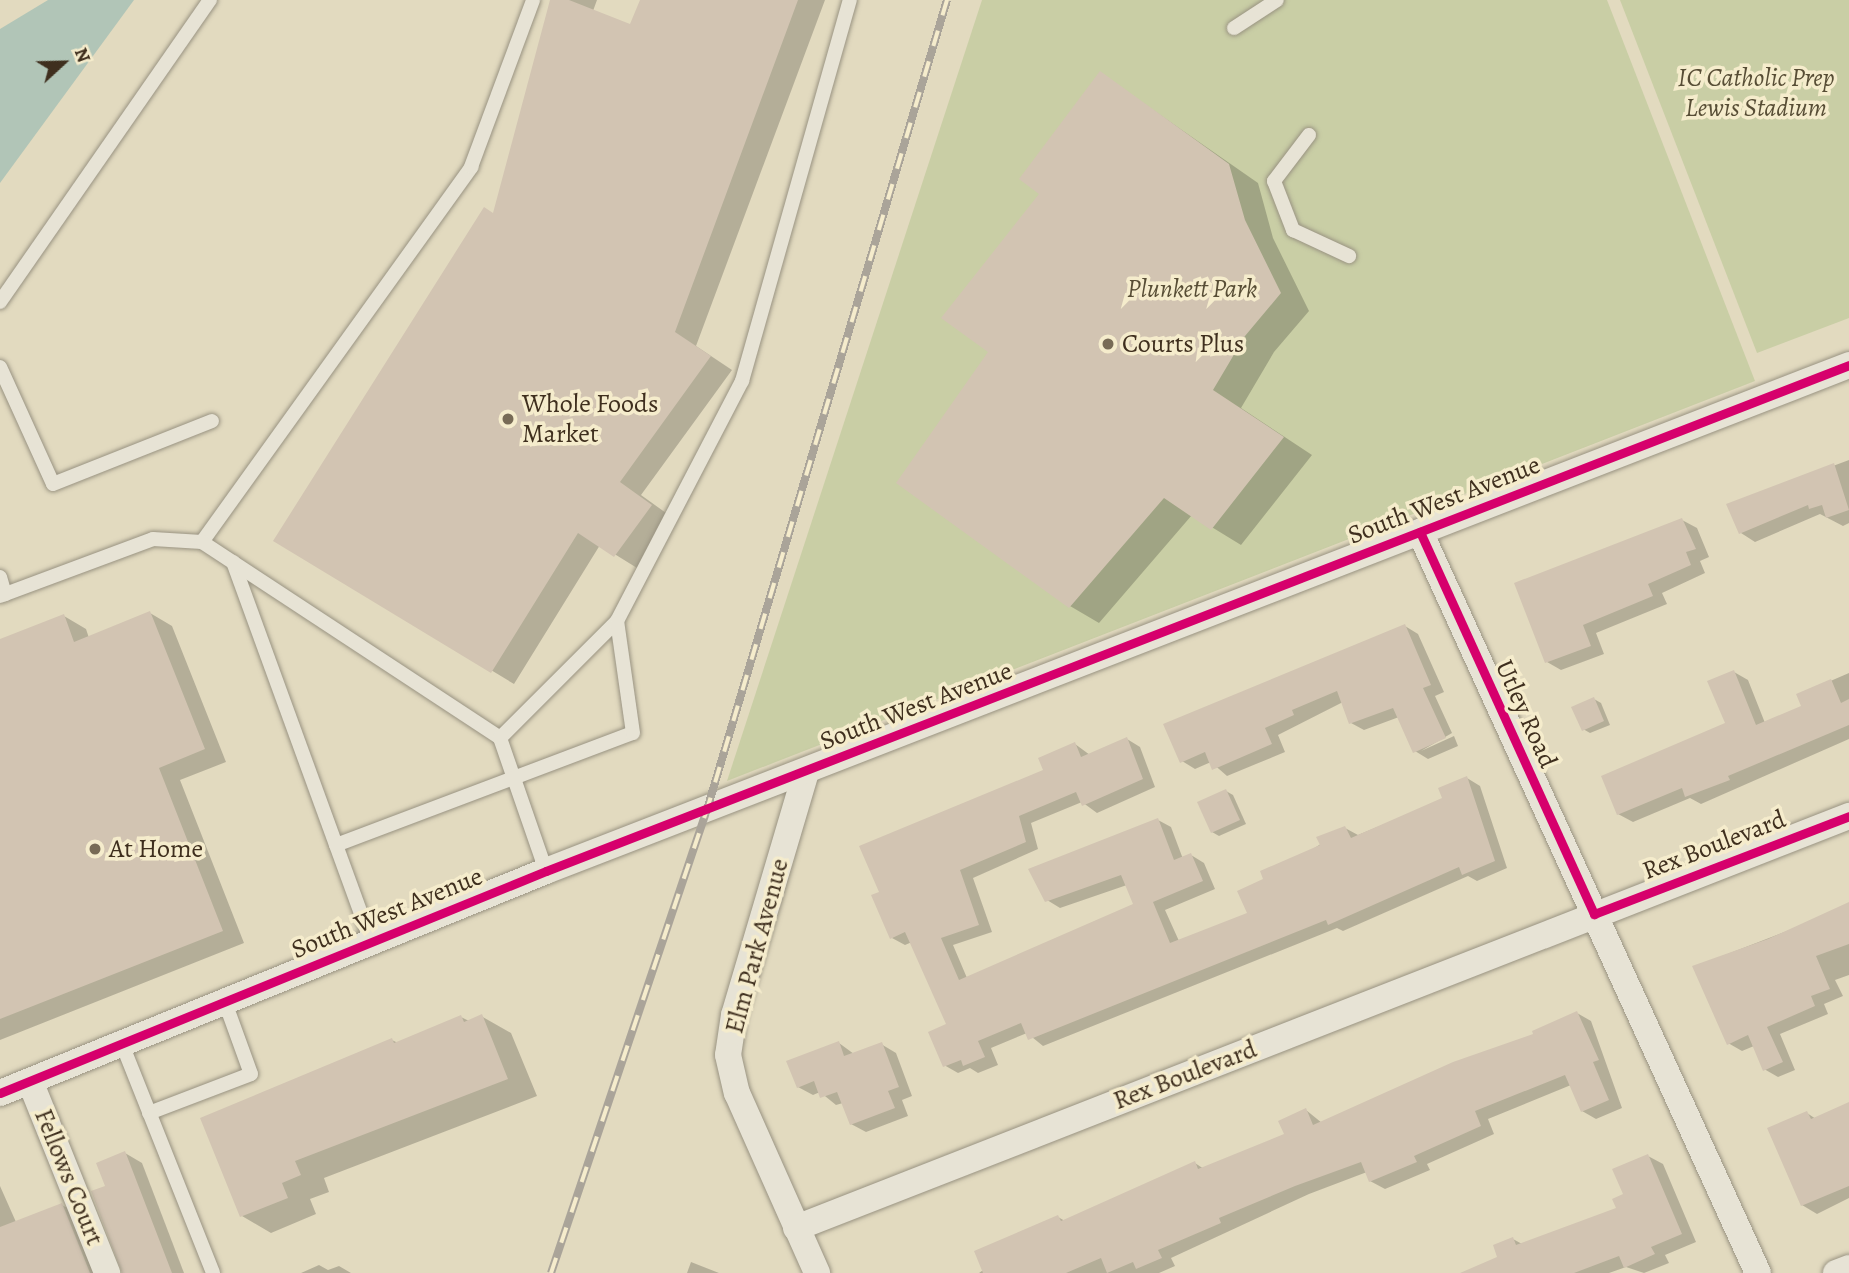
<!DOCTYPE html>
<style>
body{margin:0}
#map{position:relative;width:1849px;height:1273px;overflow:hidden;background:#e2dabf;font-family:Alegreya,serif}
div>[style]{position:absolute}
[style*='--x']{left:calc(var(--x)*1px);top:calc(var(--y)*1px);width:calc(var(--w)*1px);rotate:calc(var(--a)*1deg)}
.green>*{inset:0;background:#c9cea5}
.water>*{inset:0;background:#b1c5b7}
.shadow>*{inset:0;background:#0003}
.building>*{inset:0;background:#d2c4b2}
.roads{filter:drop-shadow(0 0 2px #999382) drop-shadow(0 0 2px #999382)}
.service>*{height:14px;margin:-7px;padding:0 7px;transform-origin:7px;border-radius:7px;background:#e7e3d5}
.minor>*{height:26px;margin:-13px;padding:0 13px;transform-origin:13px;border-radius:13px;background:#e7e3d5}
.rail>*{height:8px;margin-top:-4px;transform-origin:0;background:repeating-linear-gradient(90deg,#f5eccc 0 16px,#aaa499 0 32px);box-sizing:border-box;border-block:2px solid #aaa499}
.cycleway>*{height:9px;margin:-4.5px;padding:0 4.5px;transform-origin:4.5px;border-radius:4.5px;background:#d6006c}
.dots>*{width:19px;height:19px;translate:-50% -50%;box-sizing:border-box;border:4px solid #f5eccc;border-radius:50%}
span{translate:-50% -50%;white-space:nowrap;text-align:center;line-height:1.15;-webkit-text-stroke:7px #f5eccc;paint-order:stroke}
.park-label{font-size:26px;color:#574d35;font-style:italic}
.poi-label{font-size:26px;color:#3f2f1e}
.left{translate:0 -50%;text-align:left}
.street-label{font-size:26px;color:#3f2f1e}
.north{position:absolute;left:28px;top:28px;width:70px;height:70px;-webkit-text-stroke:5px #f5eccc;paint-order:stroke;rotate:68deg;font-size:19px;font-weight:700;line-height:28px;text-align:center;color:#3f2f1e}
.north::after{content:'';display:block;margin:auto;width:24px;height:32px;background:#3f2f1e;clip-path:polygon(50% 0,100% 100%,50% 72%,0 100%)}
</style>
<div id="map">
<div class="green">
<div style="clip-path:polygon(982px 0,1607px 0,1755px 381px,727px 781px)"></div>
<div style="clip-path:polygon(1620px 0,1849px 0,1849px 318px,1757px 353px)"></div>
</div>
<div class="water">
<div style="clip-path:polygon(48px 0,134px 0,0 183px,0 29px)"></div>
</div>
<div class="shadow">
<div style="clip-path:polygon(552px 0,597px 0,593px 11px,631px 27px,642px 0,825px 0,696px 346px,732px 370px,641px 495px,673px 518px,637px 568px,600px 545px,514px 684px,275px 540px,495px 215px)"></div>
<div style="clip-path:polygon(1100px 73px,1258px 183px,1273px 238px,1309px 311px,1274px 352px,1241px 408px,1312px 455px,1241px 545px,1192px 515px,1099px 623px,1070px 606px,990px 352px,1041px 193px)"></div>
<div style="clip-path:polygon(1849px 460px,1849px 523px,1843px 526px,1820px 514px,1755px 542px,1741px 533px,1728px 505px)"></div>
<div style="clip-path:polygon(1682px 520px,1697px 528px,1709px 557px,1700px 561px,1705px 573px,1662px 593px,1667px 604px,1596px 633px,1604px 654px,1561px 670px,1547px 662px)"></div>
<div style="clip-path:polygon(150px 613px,172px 626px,226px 762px,180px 780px,244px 943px,0 1040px,0 641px,64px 616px,86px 629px,89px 638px)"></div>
<div style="clip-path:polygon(1405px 626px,1418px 634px,1444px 692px,1435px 696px,1452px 733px,1421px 751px,1454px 736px,1458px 746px,1428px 759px,1415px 751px,1399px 717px,1364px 730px,1351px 723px,1343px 702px,1278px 735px,1285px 752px,1227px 776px,1211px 762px,1195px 769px,1182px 761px)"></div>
<div style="clip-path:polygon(1734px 672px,1748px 680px,1765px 723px,1803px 707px,1798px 695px,1849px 673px,1849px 739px,1701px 804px,1690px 798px,1633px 822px,1618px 814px,1727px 724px)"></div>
<div style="clip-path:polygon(1594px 699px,1601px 703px,1610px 725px,1590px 733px,1583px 729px)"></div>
<div style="clip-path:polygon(1127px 739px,1140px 747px,1155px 787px,1097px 813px,1082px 802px,1031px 823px,1038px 849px,973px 878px,992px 932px,953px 945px,967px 978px,1135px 905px,1127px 885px,1060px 908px,1047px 900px,1158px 820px,1171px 827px,1183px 859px,1191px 855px,1204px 863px,1215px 889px,1165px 910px,1179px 941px,1249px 914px,1266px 880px,1345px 828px,1358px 835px,1445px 799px,1467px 778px,1480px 786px,1507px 868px,1477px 881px,1468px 876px,1343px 931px,1337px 928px,1043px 1046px,1027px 1033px,991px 1048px,998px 1065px,978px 1073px,970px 1068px,958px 1073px,944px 1065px,949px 1025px,912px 942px,905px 945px,892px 938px,1075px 744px,1090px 755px)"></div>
<div style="clip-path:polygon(1226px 791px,1233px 795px,1246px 824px,1219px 836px,1212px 832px)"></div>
<div style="clip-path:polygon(1849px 907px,1849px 975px,1835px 980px,1843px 996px,1824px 1004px,1828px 1014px,1780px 1034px,1795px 1070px,1778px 1077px,1764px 1069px,1754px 1046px,1742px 1051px,1728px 1043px,1694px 967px)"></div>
<div style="clip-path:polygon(1577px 1013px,1591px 1021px,1622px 1108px,1596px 1119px,1582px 1111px,1571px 1085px,1488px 1119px,1494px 1134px,1427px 1164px,1430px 1170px,1385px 1189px,1370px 1181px,1367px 1172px,1309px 1194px,1171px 1258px,1175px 1266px,1159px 1273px,979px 1273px,1058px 1217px,1065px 1221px,1195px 1163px,1204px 1169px,1286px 1135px,1306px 1110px,1322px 1123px,1536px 1035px)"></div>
<div style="clip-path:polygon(481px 1016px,511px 1033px,537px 1096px,324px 1178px,329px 1192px,310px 1199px,316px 1214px,271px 1233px,242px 1216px,392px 1040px,398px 1043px,461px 1017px,469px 1021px)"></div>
<div style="clip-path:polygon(839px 1043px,854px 1054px,881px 1044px,896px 1053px,912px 1096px,902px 1100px,908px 1116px,866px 1132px,851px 1124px,843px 1103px,836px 1105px,820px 1092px,813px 1095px,798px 1087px)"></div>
<div style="clip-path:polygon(1849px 1104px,1849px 1198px,1817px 1214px,1802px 1205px,1807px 1113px,1816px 1119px)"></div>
<div style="clip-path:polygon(125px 1153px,142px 1163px,184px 1273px,123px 1273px,107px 1187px)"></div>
<div style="clip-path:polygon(1648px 1156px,1663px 1164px,1696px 1242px,1665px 1255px,1669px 1263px,1644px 1273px,1626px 1267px,1609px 1273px,1464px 1273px,1499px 1258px,1513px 1239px,1522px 1244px,1619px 1209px)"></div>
<div style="clip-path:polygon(0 1186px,16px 1222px,62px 1205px,79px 1214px,102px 1273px,0 1273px)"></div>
<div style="clip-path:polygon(691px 1262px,719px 1273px,687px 1273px)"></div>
<div style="clip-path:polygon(319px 1265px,328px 1270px,339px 1266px,351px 1273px,301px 1273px)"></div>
</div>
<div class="building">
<div style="clip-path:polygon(550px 0,569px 0,630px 24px,640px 0,798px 0,675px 332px,711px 356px,620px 482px,652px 505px,614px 557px,578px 533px,491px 673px,273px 541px,484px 207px,493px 213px)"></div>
<div style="clip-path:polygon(1100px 71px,1229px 164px,1245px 220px,1281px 293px,1245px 336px,1213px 390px,1284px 437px,1211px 530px,1164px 498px,1069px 608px,896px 483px,988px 352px,941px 318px,1039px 194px,1019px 179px)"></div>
<div style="clip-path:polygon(1834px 463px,1849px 510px,1826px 518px,1822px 505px,1809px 509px,1808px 505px,1739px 534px,1726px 504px)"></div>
<div style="clip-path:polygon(1682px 518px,1696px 549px,1686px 552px,1691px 565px,1648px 584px,1653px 596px,1583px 625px,1591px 646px,1545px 663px,1514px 583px)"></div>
<div style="clip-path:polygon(150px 611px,205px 749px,159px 768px,223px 931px,0 1019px,0 639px,64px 614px,74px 642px)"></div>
<div style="clip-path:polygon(1405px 624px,1431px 685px,1423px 688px,1446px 738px,1413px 753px,1393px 708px,1349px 724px,1337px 691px,1292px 710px,1294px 715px,1265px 728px,1272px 744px,1212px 770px,1205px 752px,1180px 763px,1163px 724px)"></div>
<div style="clip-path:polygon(1734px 670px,1756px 725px,1801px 706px,1796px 694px,1831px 679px,1841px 703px,1849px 699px,1849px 725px,1728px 776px,1730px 780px,1685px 797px,1682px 788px,1617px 815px,1601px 776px,1725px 723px,1707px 681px)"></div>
<div style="clip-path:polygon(1594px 697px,1604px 721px,1582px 731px,1571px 707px)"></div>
<div style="clip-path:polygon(1127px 737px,1143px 779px,1082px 806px,1076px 792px,1019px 816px,1026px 842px,960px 870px,979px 925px,941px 938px,959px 980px,1133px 904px,1121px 875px,1045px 902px,1028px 869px,1158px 818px,1174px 860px,1191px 853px,1203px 881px,1153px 902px,1170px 943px,1247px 913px,1237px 891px,1263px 879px,1260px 871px,1320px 845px,1316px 837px,1345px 826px,1351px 838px,1442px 798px,1438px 788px,1467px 776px,1495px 861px,1462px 875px,1459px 867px,1328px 925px,1326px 920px,1028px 1040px,1021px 1023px,978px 1041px,985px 1057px,963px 1066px,961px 1060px,943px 1067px,928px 1032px,946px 1024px,905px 932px,890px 939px,871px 895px,879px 892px,859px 846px,1043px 770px,1038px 758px,1075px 742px,1081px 757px)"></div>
<div style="clip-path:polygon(1226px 789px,1240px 820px,1211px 833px,1197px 802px)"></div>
<div style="clip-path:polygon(1849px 902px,1849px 944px,1816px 956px,1830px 989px,1811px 996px,1815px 1006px,1767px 1027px,1783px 1062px,1763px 1071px,1748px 1035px,1727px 1045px,1692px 966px,1768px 939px)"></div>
<div style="clip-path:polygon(1577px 1011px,1599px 1060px,1593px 1062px,1609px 1100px,1581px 1112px,1565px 1075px,1475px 1111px,1481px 1126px,1414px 1156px,1417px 1162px,1369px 1182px,1361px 1162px,1295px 1186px,1219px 1218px,1221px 1223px,1158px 1250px,1162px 1258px,1136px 1269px,1133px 1262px,1107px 1273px,1101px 1258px,1066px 1273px,983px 1273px,974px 1251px,1058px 1215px,1061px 1221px,1195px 1161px,1198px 1169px,1284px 1134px,1278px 1121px,1306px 1108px,1313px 1125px,1453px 1062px,1533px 1034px,1532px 1031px)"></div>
<div style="clip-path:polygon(482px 1014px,508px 1079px,295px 1161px,301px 1175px,282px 1183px,288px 1198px,240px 1217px,200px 1118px,392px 1038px,394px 1043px,461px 1015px,464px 1022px)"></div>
<div style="clip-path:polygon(839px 1041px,844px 1056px,882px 1042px,899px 1087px,888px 1091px,895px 1108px,850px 1125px,837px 1092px,820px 1098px,814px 1081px,797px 1088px,786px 1061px)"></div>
<div style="clip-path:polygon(1849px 1102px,1849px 1186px,1801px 1206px,1767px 1128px,1807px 1111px,1811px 1119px)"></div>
<div style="clip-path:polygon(125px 1151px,172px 1273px,122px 1273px,91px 1191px,105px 1186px,96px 1163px)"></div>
<div style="clip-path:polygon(1648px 1154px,1682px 1234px,1651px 1247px,1655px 1254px,1624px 1268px,1619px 1256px,1574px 1273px,1460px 1273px,1497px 1257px,1493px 1245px,1513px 1237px,1516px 1245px,1616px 1208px,1612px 1199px,1623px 1194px,1612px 1169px)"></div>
<div style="clip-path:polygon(62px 1203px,90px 1273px,0 1273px,0 1227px)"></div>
</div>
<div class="roads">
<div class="service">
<div style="--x:1234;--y:28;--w:51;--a:-33.1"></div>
<div style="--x:1309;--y:135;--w:58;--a:127.3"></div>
<div style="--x:1274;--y:181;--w:53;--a:68.8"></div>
<div style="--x:1293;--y:230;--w:62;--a:24.9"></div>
<div style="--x:0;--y:302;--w:368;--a:-55.2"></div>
<div style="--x:0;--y:367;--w:128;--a:65.6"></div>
<div style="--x:53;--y:484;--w:171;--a:-21.6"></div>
<div style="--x:202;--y:542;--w:462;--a:-54.3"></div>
<div style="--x:471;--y:167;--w:178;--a:-69.6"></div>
<div style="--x:233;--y:562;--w:404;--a:70"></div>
<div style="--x:0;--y:577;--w:18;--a:74"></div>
<div style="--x:0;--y:596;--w:163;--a:-20.4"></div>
<div style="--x:153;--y:539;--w:49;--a:3.5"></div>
<div style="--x:202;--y:542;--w:357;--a:33.3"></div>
<div style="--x:500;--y:738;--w:141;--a:70.9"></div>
<div style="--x:500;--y:738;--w:165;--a:-45"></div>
<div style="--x:617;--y:621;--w:271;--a:-62.5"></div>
<div style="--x:742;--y:381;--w:396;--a:-74.2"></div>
<div style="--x:336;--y:845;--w:317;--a:-20.7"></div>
<div style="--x:633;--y:733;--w:113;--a:-98.1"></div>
<div style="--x:122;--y:1044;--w:246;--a:68.3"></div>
<div style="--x:149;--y:1113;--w:109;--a:-20.9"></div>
<div style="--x:251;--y:1074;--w:77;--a:-109.9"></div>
</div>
<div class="minor">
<div style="--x:1420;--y:532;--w:814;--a:65.48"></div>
<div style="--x:806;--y:772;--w:253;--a:106.5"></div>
<div style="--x:734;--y:1015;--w:40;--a:98.5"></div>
<div style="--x:728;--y:1055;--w:39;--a:77"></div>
<div style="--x:737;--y:1093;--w:197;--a:66"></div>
<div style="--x:30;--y:1081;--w:207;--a:68.1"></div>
<div style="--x:0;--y:1093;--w:589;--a:-22.13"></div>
<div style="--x:546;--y:871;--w:1398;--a:-21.22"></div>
<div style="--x:796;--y:1228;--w:1131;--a:-21.37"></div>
<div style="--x:1836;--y:1273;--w:14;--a:-21"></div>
</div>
</div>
<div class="rail">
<div style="--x:551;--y:1273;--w:485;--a:-71.4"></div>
<div style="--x:706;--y:813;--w:848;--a:-73.49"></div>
</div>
<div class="cycleway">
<div style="--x:1420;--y:532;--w:420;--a:65.5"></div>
<div style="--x:1594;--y:914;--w:273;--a:-21"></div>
<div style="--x:0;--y:1093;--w:589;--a:-22.13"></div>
<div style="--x:546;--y:871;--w:1398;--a:-21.22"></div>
</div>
<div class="dots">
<div style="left:1108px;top:344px;background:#786b56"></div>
<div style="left:508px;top:419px;background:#786b56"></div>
<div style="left:95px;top:849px;background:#786b56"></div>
</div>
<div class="park-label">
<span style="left:1756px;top:93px">IC Catholic Prep<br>Lewis Stadium</span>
<span style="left:1192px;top:289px">Plunkett Park</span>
</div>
<div class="poi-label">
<span class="left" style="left:1122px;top:344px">Courts Plus</span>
<span class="left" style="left:522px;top:419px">Whole Foods<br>Market</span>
<span class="left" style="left:109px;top:849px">At Home</span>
</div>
<div class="street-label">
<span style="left:1444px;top:500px;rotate:-21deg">South West Avenue</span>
<span style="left:916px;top:706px;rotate:-21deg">South West Avenue</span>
<span style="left:1526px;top:714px;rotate:66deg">Utley Road</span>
<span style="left:1714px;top:845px;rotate:-21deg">Rex Boulevard</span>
<span style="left:387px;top:913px;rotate:-22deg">South West Avenue</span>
<span style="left:757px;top:946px;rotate:-75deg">Elm Park Avenue</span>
<span style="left:1185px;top:1075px;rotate:-21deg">Rex Boulevard</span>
<span style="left:69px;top:1177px;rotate:68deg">Fellows Court</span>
</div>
<div class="north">N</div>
</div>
